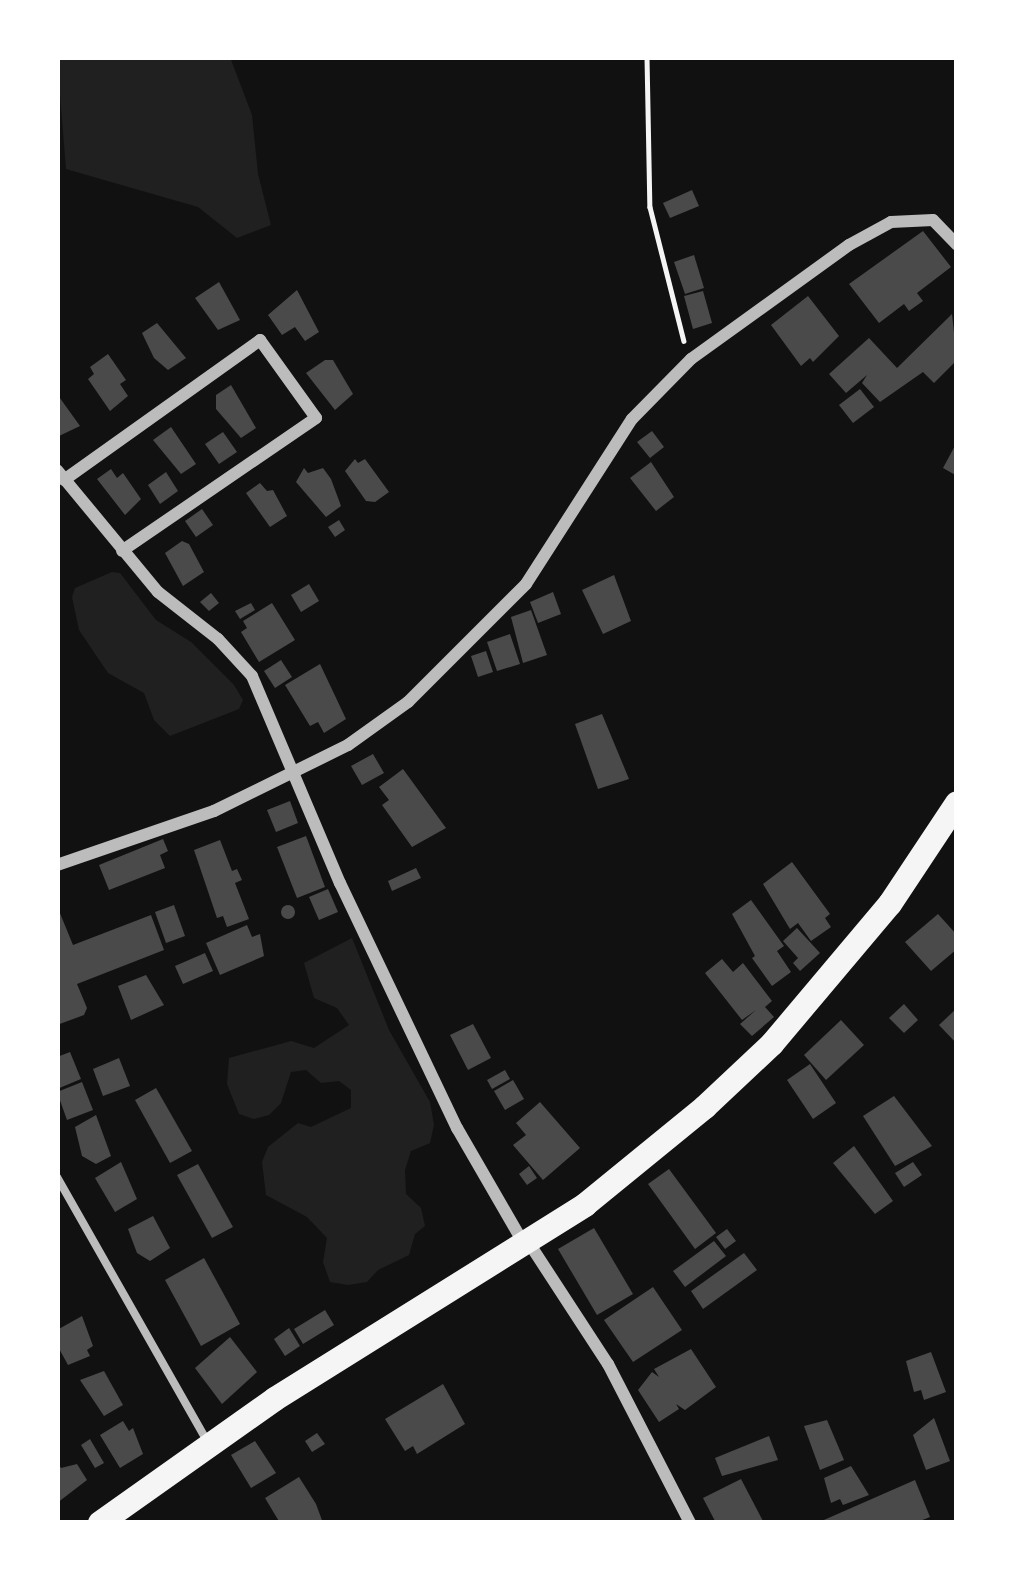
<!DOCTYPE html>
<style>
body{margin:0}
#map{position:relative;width:1014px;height:1580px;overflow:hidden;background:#111;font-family:Literata,serif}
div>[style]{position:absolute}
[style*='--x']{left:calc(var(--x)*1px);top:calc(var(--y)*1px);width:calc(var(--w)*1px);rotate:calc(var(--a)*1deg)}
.green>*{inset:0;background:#202020}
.building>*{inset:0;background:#4a4a4a}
.round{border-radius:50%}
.path>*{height:4.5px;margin:-2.25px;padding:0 2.25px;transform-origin:2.25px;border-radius:2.25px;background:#f5f5f5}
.service>*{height:8px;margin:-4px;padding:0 4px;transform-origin:4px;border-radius:4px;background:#bcbcbc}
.minor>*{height:12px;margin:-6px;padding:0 6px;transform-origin:6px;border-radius:6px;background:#bcbcbc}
.secondary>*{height:24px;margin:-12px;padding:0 12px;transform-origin:12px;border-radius:12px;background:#f5f5f5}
span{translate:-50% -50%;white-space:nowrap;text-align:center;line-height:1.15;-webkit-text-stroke:12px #fff;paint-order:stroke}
.frame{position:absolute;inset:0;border:60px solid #fff;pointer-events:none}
</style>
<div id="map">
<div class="green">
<div style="clip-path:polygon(57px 57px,230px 57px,252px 115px,258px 174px,271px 225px,237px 238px,198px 207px,66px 169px)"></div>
<div style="clip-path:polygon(112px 572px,120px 573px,156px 620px,191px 642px,234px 685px,243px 700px,239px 709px,170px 736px,154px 720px,144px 693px,108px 673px,79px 630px,72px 597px,75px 588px)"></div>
<div style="clip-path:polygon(352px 938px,389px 1030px,430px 1102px,434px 1125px,430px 1143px,411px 1151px,405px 1170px,406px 1194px,421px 1208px,425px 1226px,415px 1234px,409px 1255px,378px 1270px,367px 1282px,348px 1285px,330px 1282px,323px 1262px,327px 1238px,307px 1217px,266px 1195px,262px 1162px,268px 1147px,298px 1123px,311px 1127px,351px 1108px,351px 1090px,339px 1081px,321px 1083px,306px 1070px,291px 1072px,281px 1103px,269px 1115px,254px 1119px,239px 1114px,227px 1084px,229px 1058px,291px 1041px,314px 1048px,349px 1025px,337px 1008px,314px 998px,304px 963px)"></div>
</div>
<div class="building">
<div style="clip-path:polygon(692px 190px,699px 206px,670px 218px,663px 203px)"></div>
<div style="clip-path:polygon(923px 231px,951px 267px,917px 293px,923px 301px,909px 311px,904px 304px,879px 323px,849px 284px)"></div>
<div style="clip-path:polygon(694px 255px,704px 288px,685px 294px,674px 262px)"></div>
<div style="clip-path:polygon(219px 282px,240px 320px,218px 330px,195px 298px)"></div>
<div style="clip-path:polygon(297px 290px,319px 332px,305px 341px,295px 327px,282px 335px,268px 315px)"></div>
<div style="clip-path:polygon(703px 291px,712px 323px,693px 329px,684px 296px)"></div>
<div style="clip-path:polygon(808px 296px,839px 336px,813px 362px,810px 358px,801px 366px,771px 325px)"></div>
<div style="clip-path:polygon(952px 314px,957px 360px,934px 383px,923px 372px,880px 402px,862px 383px,867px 375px,846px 393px,829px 374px,869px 338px,897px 368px)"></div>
<div style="clip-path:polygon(157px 323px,186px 358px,168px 370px,154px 358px,142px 333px)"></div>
<div style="clip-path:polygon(108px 354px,126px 380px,120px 384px,128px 396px,110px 411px,88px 379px,94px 374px,90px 367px)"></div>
<div style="clip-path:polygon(325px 360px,333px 360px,353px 394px,335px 410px,306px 373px)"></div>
<div style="clip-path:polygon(231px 385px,256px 428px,241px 438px,216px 409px,216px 395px)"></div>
<div style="clip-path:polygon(860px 389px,874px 407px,853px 423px,839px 405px)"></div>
<div style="clip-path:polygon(57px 394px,80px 426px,57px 437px)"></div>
<div style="clip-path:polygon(171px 427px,196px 464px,181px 474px,153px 440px)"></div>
<div style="clip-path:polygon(652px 431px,664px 447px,650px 458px,637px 442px)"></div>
<div style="clip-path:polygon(223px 432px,237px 452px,219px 464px,205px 444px)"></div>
<div style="clip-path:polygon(957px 442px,957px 476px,943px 468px)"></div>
<div style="clip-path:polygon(355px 459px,358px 463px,365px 459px,389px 492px,375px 502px,366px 501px,345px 471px)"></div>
<div style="clip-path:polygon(651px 462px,674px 497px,656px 511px,630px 478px)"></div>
<div style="clip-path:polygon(304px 468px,308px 473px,323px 468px,331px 479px,341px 506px,326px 517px,296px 482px)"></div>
<div style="clip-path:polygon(111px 469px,117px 478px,123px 473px,141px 499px,125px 515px,97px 479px)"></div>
<div style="clip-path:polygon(166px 472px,178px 491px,160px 504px,148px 485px)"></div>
<div style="clip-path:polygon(260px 483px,267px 491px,273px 490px,287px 516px,270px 527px,246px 493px)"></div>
<div style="clip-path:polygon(202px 509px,213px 525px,196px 537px,185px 521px)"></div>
<div style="clip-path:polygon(339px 520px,345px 530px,335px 537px,328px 527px)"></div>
<div style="clip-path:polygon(182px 541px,189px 544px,204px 572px,183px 586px,165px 553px)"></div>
<div style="clip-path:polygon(614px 575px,631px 621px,603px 634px,582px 590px)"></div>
<div style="clip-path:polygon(309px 584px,319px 601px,301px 612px,291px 595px)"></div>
<div style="clip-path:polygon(553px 592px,561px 614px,538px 623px,530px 602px)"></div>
<div style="clip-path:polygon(211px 593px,219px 603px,209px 611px,200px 602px)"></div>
<div style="clip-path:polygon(251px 603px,255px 610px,240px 619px,235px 611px)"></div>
<div style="clip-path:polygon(272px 603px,295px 640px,259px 662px,241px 632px,247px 628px,243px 621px)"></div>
<div style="clip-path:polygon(531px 610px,547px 655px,523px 663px,511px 617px)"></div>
<div style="clip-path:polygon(510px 634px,520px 664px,497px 671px,487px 642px)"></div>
<div style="clip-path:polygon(486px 651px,493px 672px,478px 677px,471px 656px)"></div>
<div style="clip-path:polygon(281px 660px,292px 677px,275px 688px,264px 671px)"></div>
<div style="clip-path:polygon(320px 664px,346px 719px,324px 733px,318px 722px,310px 726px,285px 685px)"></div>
<div style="clip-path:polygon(602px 714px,629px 779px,598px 789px,575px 724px)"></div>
<div style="clip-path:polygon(373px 754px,384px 773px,362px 785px,351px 766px)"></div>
<div style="clip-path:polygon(403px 769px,446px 828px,412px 847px,382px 805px,389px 800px,379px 787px)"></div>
<div style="clip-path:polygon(290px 801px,298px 823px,276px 832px,267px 810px)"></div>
<div style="clip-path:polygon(306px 836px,325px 887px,297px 898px,277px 847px)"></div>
<div style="clip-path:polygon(163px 839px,168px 851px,160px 855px,165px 868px,109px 890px,99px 865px)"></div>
<div style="clip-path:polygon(220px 840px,232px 871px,237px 869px,242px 880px,235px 883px,249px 919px,227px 927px,223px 916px,217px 918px,194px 850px)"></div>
<div style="clip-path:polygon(792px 862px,830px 914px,825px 918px,831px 927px,811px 941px,798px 923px,790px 929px,763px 884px)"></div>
<div style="clip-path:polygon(416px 868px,421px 878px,392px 891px,388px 881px)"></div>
<div style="clip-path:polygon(328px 889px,338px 912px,319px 920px,309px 897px)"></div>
<div style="clip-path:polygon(751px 900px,784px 946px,777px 951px,791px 972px,772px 986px,752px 958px,755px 956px,732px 914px)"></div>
<div style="clip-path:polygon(174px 905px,185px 936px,166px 943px,155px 912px)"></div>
<div class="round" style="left:281px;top:905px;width:14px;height:14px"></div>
<div style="clip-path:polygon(57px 906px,73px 945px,151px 915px,164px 950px,77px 984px,87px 1008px,84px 1015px,57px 1025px)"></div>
<div style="clip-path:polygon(938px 914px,957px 935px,957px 949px,931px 971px,905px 942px)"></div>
<div style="clip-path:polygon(247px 925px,252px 937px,260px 934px,264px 956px,220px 975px,206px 943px)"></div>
<div style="clip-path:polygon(797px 928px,820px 953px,800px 971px,793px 963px,798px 958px,783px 941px)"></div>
<div style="clip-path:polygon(205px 953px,213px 971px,183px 984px,175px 966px)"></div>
<div style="clip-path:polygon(722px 959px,733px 972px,743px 963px,772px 1001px,765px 1007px,774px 1017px,752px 1036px,740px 1024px,756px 1010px,742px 1020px,705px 973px)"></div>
<div style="clip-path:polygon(146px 975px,164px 1005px,131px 1020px,118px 986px)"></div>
<div style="clip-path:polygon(904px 1004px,918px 1020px,904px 1033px,889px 1018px)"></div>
<div style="clip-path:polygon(957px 1008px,957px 1044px,939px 1025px)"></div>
<div style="clip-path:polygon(841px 1020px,864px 1045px,826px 1080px,804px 1055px)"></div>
<div style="clip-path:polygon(473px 1024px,491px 1058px,468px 1070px,450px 1035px)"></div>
<div style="clip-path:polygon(70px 1052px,81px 1079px,57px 1089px,57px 1057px)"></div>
<div style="clip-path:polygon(119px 1058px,130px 1086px,103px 1096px,93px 1069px)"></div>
<div style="clip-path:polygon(810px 1064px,836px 1103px,813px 1119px,787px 1080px)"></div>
<div style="clip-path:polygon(505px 1070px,510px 1079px,492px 1089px,487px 1080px)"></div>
<div style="clip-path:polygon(513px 1080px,524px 1099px,505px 1110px,494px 1091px)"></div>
<div style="clip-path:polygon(82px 1082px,93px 1110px,67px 1120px,57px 1092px)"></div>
<div style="clip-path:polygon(156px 1088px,192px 1151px,170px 1163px,135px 1100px)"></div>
<div style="clip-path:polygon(894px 1096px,932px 1146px,895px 1166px,863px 1116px)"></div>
<div style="clip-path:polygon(540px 1102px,580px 1148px,543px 1180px,513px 1145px,526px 1135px,516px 1123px)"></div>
<div style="clip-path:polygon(96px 1115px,111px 1156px,96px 1164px,82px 1156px,75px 1127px)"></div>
<div style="clip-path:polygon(854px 1146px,893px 1201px,875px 1214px,833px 1163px)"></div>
<div style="clip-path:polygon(121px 1162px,137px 1199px,115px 1212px,95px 1178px)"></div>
<div style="clip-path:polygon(913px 1162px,922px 1175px,904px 1187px,895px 1173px)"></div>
<div style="clip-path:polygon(198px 1164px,233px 1227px,212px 1238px,177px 1175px)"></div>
<div style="clip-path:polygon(529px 1166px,537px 1178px,527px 1185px,519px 1174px)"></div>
<div style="clip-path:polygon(669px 1169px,716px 1233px,695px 1249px,648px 1184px)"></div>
<div style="clip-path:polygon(153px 1216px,170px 1248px,150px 1261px,137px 1253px,128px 1229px)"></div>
<div style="clip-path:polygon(594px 1228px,633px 1294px,597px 1315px,558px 1249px)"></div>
<div style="clip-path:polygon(727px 1229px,736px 1241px,725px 1249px,716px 1237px)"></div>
<div style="clip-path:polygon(714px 1241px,726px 1256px,685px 1287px,673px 1271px)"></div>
<div style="clip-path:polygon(744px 1253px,757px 1270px,703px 1309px,691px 1291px)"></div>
<div style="clip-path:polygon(204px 1258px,240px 1324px,201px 1346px,165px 1280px)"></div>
<div style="clip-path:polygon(653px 1287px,682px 1330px,633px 1362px,604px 1320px)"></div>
<div style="clip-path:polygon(325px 1310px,334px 1325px,303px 1344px,294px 1329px)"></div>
<div style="clip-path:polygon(82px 1316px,93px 1346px,87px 1350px,90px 1356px,68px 1365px,57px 1345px,57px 1330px)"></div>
<div style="clip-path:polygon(289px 1328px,300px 1346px,285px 1356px,274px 1339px)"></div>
<div style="clip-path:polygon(230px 1337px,257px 1372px,222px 1404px,195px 1368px)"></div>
<div style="clip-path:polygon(691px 1349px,716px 1387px,685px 1410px,676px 1404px,679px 1409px,659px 1422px,638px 1390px,652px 1372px,659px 1377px,654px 1369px)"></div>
<div style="clip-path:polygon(931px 1352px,946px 1392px,924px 1400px,921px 1390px,914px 1392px,906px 1361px)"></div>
<div style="clip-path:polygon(104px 1371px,123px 1405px,104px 1416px,80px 1380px)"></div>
<div style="clip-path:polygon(443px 1384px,465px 1424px,417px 1454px,413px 1446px,405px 1451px,385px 1419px)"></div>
<div style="clip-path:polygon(934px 1418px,950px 1461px,926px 1470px,913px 1435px)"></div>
<div style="clip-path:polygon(827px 1420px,844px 1460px,820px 1470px,804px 1426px)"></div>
<div style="clip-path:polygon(123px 1421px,129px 1431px,133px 1428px,143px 1454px,120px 1468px,100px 1435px)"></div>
<div style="clip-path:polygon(317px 1433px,325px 1444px,312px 1452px,305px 1441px)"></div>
<div style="clip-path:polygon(769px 1436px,778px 1460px,722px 1476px,715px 1458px)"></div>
<div style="clip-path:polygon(90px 1439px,104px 1463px,95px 1468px,81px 1445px)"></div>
<div style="clip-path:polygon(255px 1441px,276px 1473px,251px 1488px,231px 1455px)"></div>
<div style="clip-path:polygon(57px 1461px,61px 1468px,77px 1464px,87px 1480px,57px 1503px)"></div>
<div style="clip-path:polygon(851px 1466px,869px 1495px,843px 1505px,840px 1499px,831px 1503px,824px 1478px)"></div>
<div style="clip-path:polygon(299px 1477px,316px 1504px,323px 1523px,280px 1523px,265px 1498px)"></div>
<div style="clip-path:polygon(741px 1479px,764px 1523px,716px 1523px,703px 1498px)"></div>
<div style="clip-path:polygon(915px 1480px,930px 1517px,915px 1523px,817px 1523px)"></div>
</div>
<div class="path">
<div style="--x:647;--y:57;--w:150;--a:88.9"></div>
<div style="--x:650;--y:207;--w:138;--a:75.8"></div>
</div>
<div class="service">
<div style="--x:57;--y:1177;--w:304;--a:60.4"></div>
</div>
<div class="minor">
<div style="--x:57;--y:470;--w:158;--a:50.4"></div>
<div style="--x:158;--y:592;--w:76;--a:38.1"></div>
<div style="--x:218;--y:639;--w:50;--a:47.4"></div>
<div style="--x:252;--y:676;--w:225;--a:67"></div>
<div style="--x:340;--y:883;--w:272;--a:64.5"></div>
<div style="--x:457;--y:1128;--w:134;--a:60"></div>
<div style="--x:64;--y:480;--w:241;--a:-35.5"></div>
<div style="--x:260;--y:340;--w:96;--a:54.3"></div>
<div style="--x:316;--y:418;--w:235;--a:145.6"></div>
<div style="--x:57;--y:865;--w:166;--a:-19"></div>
<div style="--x:214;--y:811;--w:149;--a:-26.2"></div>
<div style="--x:348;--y:745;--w:74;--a:-35.6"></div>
<div style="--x:408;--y:702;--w:167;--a:-45"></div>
<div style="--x:526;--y:584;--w:196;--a:-57.3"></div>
<div style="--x:632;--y:419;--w:84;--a:-45.5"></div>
<div style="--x:691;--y:359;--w:195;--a:-35.8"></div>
<div style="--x:849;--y:245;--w:48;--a:-28.7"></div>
<div style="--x:891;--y:222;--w:42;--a:-2.7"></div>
<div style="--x:933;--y:220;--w:35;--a:46"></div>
<div style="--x:529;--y:1243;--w:145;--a:56.9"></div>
<div style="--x:608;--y:1364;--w:179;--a:62.7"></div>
</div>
<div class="secondary">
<div style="--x:100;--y:1523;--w:214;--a:-35.3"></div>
<div style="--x:275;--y:1399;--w:366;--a:-32"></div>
<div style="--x:585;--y:1205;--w:155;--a:-39.2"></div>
<div style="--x:705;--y:1107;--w:92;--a:-43.2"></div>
<div style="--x:772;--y:1044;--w:183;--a:-49.9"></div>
<div style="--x:890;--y:904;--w:121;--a:-56.4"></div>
</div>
<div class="frame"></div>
</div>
